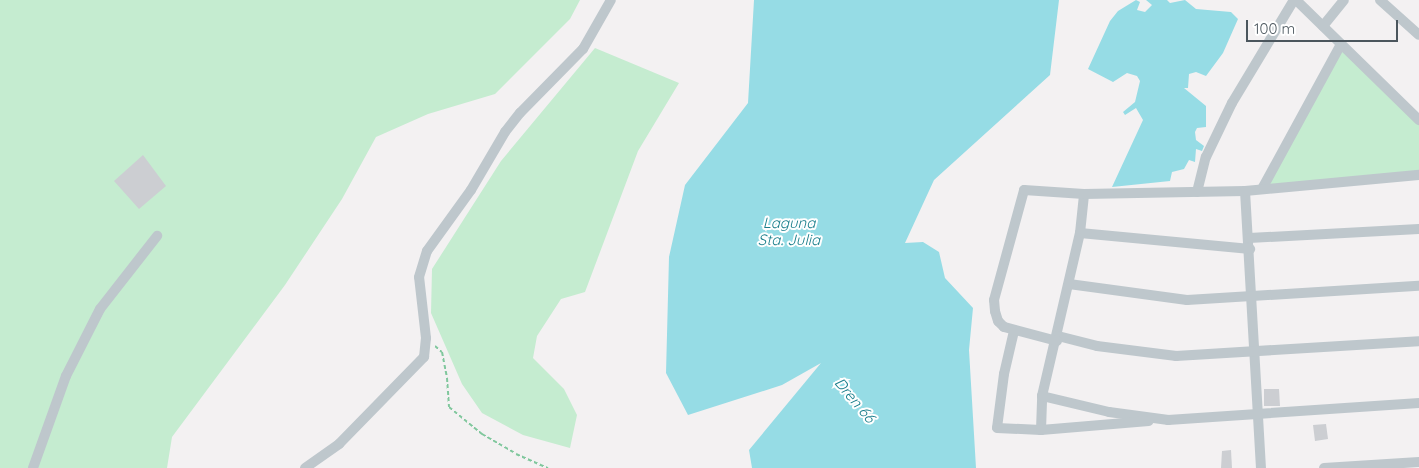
<!DOCTYPE html>
<style>
body{margin:0}
#map{position:relative;width:1419px;height:468px;overflow:hidden;background:#f3f1f2;font-family:Quicksand,sans-serif}
div>[style]{position:absolute}
[style*='--x']{left:calc(var(--x)*1px);top:calc(var(--y)*1px);width:calc(var(--w)*1px);rotate:calc(var(--a)*1deg)}
.green>*{inset:0;background:#c5ecd0}
.water>*{inset:0;background:#96dce5}
.building>*{inset:0;background:#ccced2}
.path>*{height:2px;margin-top:-1px;transform-origin:0;background:repeating-linear-gradient(90deg,#80c79d 0 4px,transparent 0 6.5px)}
.minor>*{height:10px;margin:-5px;padding:0 5px;transform-origin:5px;border-radius:5px;background:#bec7cc}
span{translate:-50% -50%;white-space:nowrap;text-align:center;line-height:1.15;-webkit-text-stroke:4px #fff;paint-order:stroke}
.water-label{font-size:15px;color:#197e8b;font-style:italic}
.scale{position:absolute;left:1246px;top:20px;width:152px;height:22px;box-sizing:border-box;border:2px solid #4b565d;border-top:0;padding-left:6px;font-size:15px;line-height:18px;white-space:nowrap;color:#4b565d;-webkit-text-stroke:4px #fff;paint-order:stroke}
</style>
<div id="map">
<div class="green">
<div style="clip-path:polygon(0 0,580px 0,570px 19px,495px 94px,428px 114px,376px 137px,342px 199px,285px 285px,172px 437px,167px 468px,0 468px)"></div>
<div style="clip-path:polygon(595px 48px,679px 83px,638px 151px,585px 292px,561px 299px,537px 336px,533px 358px,564px 389px,577px 415px,570px 448px,523px 435px,482px 413px,462px 384px,431px 313px,432px 269px,501px 161px)"></div>
<div style="clip-path:polygon(1342px 49px,1419px 125px,1419px 171px,1268px 185px)"></div>
</div>
<div class="water">
<div style="clip-path:polygon(754px 0,1059px 0,1050px 75px,934px 180px,905px 243px,923px 242px,939px 252px,945px 278px,973px 308px,969px 350px,976px 468px,752px 468px,749px 450px,821px 363px,782px 385px,688px 415px,666px 373px,669px 257px,685px 185px,748px 103px)"></div>
<div style="clip-path:polygon(1136px 0,1140px 2px,1137px 10px,1145px 12px,1152px 5px,1146px 0,1167px 0,1170px 3px,1185px 0,1196px 9px,1231px 12px,1238px 19px,1223px 53px,1206px 76px,1196px 72px,1189px 74px,1188px 88px,1184px 88px,1206px 106px,1206px 127px,1197px 128px,1195px 132px,1196px 140px,1204px 146px,1202px 151px,1196px 149px,1195px 162px,1189px 160px,1184px 169px,1172px 172px,1170px 181px,1112px 187px,1143px 120px,1136px 108px,1125px 115px,1123px 112px,1135px 102px,1140px 81px,1137px 76px,1127px 73px,1113px 82px,1088px 69px,1110px 21px,1118px 11px)"></div>
</div>
<div class="building">
<div style="clip-path:polygon(143px 155px,166px 186px,139px 209px,114px 181px)"></div>
<div style="clip-path:polygon(1264px 389px,1279px 389px,1280px 406px,1264px 406px)"></div>
<div style="clip-path:polygon(1326px 424px,1328px 439px,1315px 441px,1313px 425px)"></div>
<div style="clip-path:polygon(1231px 450px,1232px 468px,1221px 468px,1222px 451px)"></div>
</div>
<div class="path">
<div style="--x:435;--y:346;--w:9;--a:41"></div>
<div style="--x:442;--y:352;--w:26;--a:79"></div>
<div style="--x:447;--y:378;--w:29;--a:86"></div>
<div style="--x:449;--y:407;--w:43;--a:39.3"></div>
<div style="--x:482;--y:434;--w:39;--a:30"></div>
<div style="--x:516;--y:454;--w:35;--a:24"></div>
</div>
<div class="minor">
<div style="--x:1296;--y:0;--w:172;--a:44.3"></div>
<div style="--x:1380;--y:0;--w:52;--a:41.9"></div>
<div style="--x:1323;--y:26;--w:33;--a:-51"></div>
<div style="--x:1262;--y:189;--w:165;--a:-61.4"></div>
<div style="--x:1245;--y:191;--w:277;--a:86.7"></div>
<div style="--x:1197;--y:192;--w:36;--a:-76"></div>
<div style="--x:1206;--y:157;--w:60;--a:-64.3"></div>
<div style="--x:1232;--y:103;--w:120;--a:-59"></div>
<div style="--x:1080;--y:233;--w:171;--a:5.4"></div>
<div style="--x:1249;--y:238;--w:170;--a:-3"></div>
<div style="--x:1069;--y:284;--w:119;--a:7.7"></div>
<div style="--x:1187;--y:300;--w:232;--a:-3.5"></div>
<div style="--x:1014;--y:331;--w:44;--a:103.1"></div>
<div style="--x:1004;--y:374;--w:54;--a:97.4"></div>
<div style="--x:997;--y:428;--w:44;--a:2.6"></div>
<div style="--x:1041;--y:430;--w:34;--a:-88"></div>
<div style="--x:1042;--y:396;--w:167;--a:-76.9"></div>
<div style="--x:1080;--y:233;--w:39;--a:-84"></div>
<div style="--x:1058;--y:336;--w:40;--a:14.4"></div>
<div style="--x:1097;--y:346;--w:80;--a:7.2"></div>
<div style="--x:1176;--y:356;--w:243;--a:-3.5"></div>
<div style="--x:1057;--y:341;--w:55;--a:-165.2"></div>
<div style="--x:1004;--y:327;--w:8;--a:-135"></div>
<div style="--x:998;--y:321;--w:10;--a:-107"></div>
<div style="--x:995;--y:311;--w:11;--a:-95"></div>
<div style="--x:994;--y:300;--w:114;--a:-74.7"></div>
<div style="--x:1024;--y:190;--w:60;--a:3.8"></div>
<div style="--x:1084;--y:194;--w:161;--a:-1.1"></div>
<div style="--x:1245;--y:191;--w:175;--a:-5.3"></div>
<div style="--x:1042;--y:396;--w:69;--a:13.4"></div>
<div style="--x:1109;--y:412;--w:60;--a:7.7"></div>
<div style="--x:1168;--y:420;--w:252;--a:-3.9"></div>
<div style="--x:1041;--y:430;--w:108;--a:-4.8"></div>
<div style="--x:33;--y:468;--w:98;--a:-70.3"></div>
<div style="--x:66;--y:376;--w:75;--a:-63.1"></div>
<div style="--x:100;--y:309;--w:93;--a:-52"></div>
<div style="--x:305;--y:468;--w:42;--a:-35.2"></div>
<div style="--x:339;--y:444;--w:122;--a:-45.7"></div>
<div style="--x:424;--y:357;--w:19;--a:-84"></div>
<div style="--x:426;--y:338;--w:61;--a:-96.5"></div>
<div style="--x:419;--y:277;--w:27;--a:-73"></div>
<div style="--x:427;--y:251;--w:75;--a:-54.2"></div>
<div style="--x:471;--y:190;--w:67;--a:-59.6"></div>
<div style="--x:505;--y:132;--w:24;--a:-52"></div>
<div style="--x:520;--y:113;--w:90;--a:-45.5"></div>
<div style="--x:583;--y:49;--w:56;--a:-60.3"></div>
<div style="--x:1324;--y:468;--w:95;--a:-3.6"></div>
</div>
<div class="water-label">
<span style="left:789px;top:231px">Laguna<br>Sta. Julia</span>
<span style="left:855px;top:400px;rotate:50deg">Dren 66</span>
</div>
<div class="scale">100 m</div>
</div>
